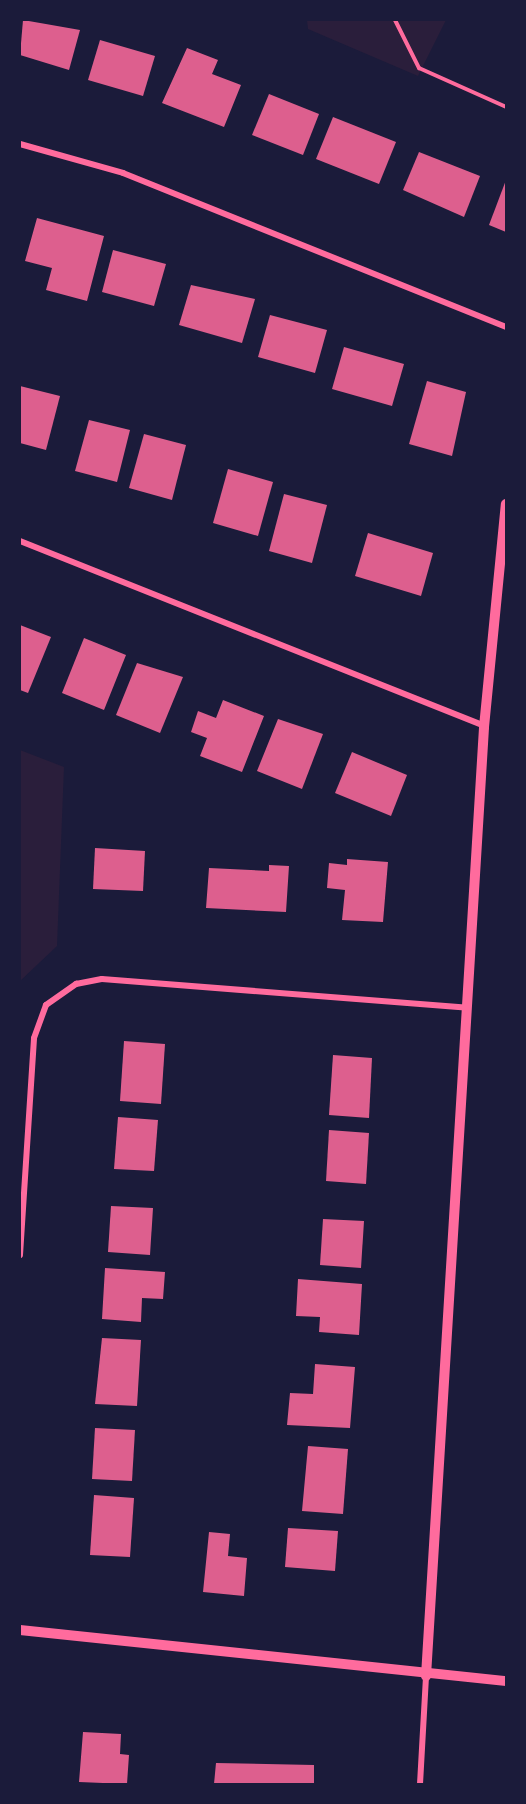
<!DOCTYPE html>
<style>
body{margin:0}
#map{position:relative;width:526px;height:1804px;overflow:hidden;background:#1b1b3a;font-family:Montserrat,sans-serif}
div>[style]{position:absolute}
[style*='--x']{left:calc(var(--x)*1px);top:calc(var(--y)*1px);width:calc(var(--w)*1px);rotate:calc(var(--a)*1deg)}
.green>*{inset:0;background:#2a1e3b}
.building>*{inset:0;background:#dd5f8e}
.path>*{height:4px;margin:-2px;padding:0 2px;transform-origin:2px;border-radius:2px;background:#ff6b9d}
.minor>*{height:6px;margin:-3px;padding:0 3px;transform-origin:3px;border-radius:3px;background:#ff6b9d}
.tertiary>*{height:10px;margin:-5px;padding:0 5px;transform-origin:5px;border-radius:5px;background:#ff6b9d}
span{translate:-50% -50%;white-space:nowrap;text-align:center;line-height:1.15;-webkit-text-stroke:4.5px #1b1b3a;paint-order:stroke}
.frame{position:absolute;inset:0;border:21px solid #1b1b3a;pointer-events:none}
</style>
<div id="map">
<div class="green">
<div style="clip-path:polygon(307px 20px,446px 20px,418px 76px,308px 29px)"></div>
<div style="clip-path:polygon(20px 750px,64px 767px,57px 946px,20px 981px)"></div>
</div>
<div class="building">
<div style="clip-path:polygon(23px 20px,80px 30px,69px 70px,20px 55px)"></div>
<div style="clip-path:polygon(100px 40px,155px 56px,143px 96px,88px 80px)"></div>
<div style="clip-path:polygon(187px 48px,218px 60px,212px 74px,241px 85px,224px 127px,162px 103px)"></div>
<div style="clip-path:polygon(269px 94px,319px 114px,303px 155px,252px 135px)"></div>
<div style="clip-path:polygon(333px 117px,396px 142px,379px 184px,316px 159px)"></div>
<div style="clip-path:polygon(419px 152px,480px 176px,464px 217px,403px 190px)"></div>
<div style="clip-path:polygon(506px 180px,506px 232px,489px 225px)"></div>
<div style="clip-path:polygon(37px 218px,104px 236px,87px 301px,46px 290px,52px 268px,25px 261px)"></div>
<div style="clip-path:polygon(113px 250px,166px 264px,154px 306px,102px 292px)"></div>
<div style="clip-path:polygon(191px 285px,255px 299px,242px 343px,179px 325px)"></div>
<div style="clip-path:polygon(270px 315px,327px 330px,315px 373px,258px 357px)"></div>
<div style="clip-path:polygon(344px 347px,404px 364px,392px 406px,332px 389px)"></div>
<div style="clip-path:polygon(427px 381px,466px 392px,452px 456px,409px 444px)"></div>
<div style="clip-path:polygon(20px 386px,60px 396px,46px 450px,20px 443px)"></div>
<div style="clip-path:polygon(89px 420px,130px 430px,117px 482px,75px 471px)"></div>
<div style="clip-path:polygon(144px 434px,186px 445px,172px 500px,129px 488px)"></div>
<div style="clip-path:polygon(228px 469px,273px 482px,258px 536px,213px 523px)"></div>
<div style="clip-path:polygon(284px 494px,327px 505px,312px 563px,269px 551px)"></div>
<div style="clip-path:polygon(368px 533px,433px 553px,421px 596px,355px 576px)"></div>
<div style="clip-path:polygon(20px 625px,51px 637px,28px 693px,20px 690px)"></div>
<div style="clip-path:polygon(84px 638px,126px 655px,104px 710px,62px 693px)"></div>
<div style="clip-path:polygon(137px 663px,183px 677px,160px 733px,116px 715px)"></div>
<div style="clip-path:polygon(223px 700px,264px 716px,242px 772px,200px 756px,207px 738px,191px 732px,198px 711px,216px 718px)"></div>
<div style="clip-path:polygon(278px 719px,323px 734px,302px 789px,257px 771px)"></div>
<div style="clip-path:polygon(352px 752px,407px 775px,391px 816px,335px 793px)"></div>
<div style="clip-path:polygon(95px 848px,145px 851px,143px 891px,93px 889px)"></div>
<div style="clip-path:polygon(347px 859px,388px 862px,383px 922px,342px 920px,345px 890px,327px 888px,329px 863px,347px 865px)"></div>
<div style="clip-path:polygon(269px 865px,289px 866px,286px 912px,206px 908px,209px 868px,269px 871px)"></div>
<div style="clip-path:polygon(124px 1041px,165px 1044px,161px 1104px,120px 1101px)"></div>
<div style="clip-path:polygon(333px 1055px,372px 1058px,369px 1118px,329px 1115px)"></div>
<div style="clip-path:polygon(118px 1117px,158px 1120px,154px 1171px,114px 1169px)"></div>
<div style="clip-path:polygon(329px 1130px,369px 1133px,366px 1184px,326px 1181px)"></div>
<div style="clip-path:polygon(111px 1206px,153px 1208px,150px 1255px,108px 1252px)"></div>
<div style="clip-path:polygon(323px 1219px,364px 1221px,361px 1268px,320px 1265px)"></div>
<div style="clip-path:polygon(105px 1268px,165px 1272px,163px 1299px,142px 1298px,141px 1322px,102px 1319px)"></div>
<div style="clip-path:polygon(298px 1279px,362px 1284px,359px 1335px,319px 1332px,320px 1317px,296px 1316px)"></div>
<div style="clip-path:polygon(102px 1338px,141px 1340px,137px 1406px,95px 1404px)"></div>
<div style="clip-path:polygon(315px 1364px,355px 1367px,350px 1428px,287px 1425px,290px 1393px,313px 1394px)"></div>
<div style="clip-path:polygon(95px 1428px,135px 1430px,132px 1481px,92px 1479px)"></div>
<div style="clip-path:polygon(308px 1446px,348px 1449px,343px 1514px,302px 1511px)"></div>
<div style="clip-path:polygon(94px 1495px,134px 1498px,130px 1557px,90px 1555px)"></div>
<div style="clip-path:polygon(288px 1528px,338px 1531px,335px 1571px,285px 1567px)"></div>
<div style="clip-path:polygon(209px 1532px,230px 1534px,228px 1556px,247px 1558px,244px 1596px,203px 1592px)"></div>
<div style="clip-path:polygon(83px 1732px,121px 1734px,120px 1754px,129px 1755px,127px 1784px,79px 1782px)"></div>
<div style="clip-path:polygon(216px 1763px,314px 1765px,314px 1784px,214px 1784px)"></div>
</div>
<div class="path">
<div style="--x:395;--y:20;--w:54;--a:63.4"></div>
<div style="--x:419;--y:68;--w:95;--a:24.1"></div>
</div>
<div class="minor">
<div style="--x:20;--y:144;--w:107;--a:15.7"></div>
<div style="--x:123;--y:173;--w:413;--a:21.9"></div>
<div style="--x:20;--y:541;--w:500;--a:21.7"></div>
<div style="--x:20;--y:1255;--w:217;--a:-86.3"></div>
<div style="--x:34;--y:1038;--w:35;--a:-70"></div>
<div style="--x:46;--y:1005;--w:37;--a:-35"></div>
<div style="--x:76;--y:984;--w:26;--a:-11"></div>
<div style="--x:102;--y:979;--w:367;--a:4.5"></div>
<div style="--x:420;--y:1784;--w:108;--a:-86.8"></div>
</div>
<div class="tertiary">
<div style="--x:20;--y:1630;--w:489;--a:6"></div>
<div style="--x:426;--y:1676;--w:951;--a:-86.5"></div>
<div style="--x:484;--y:727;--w:224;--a:-84.4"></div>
</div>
<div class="frame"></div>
</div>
